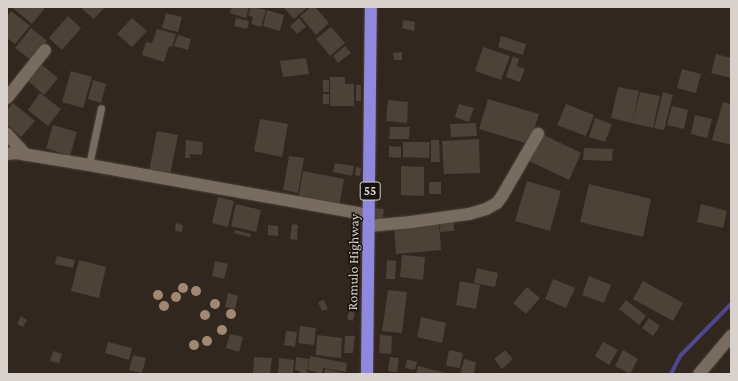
<!DOCTYPE html>
<style>
body{margin:0}
#map{position:relative;width:738px;height:381px;overflow:hidden;background:#32271e;font-family:"Crimson Pro",serif}
div>[style]{position:absolute}
[style*='--x']{left:calc(var(--x)*1px);top:calc(var(--y)*1px);width:calc(var(--w)*1px);rotate:calc(var(--a)*1deg)}
.stream>*{height:4px;margin:-2px;padding:0 2px;transform-origin:2px;border-radius:2px;background:#4f468f}
.building>*{inset:0;background:#4d4237}
.roads{filter:drop-shadow(0 0 1px #4c423a) drop-shadow(0 0 1px #4c423a)}
.lane>*{height:7px;margin:-3.5px;padding:0 3.5px;transform-origin:3.5px;border-radius:3.5px;background:#786b60}
.street>*{height:12px;margin:-6px;padding:0 6px;transform-origin:6px;border-radius:6px;background:#786b60}
.highway>*{height:12px;margin:-6px;padding:0 6px;transform-origin:6px;border-radius:6px;background:#8f88dc}
.trees>*{width:10px;height:10px;margin:-5px;border-radius:50%;background:#a18873}
span{translate:-50% -50%;white-space:nowrap;text-align:center;line-height:1.15;-webkit-text-stroke:3px #16110d;paint-order:stroke}
.shield-label span{padding:1px 3px;background:#16110d;border:1px solid;border-radius:3px;-webkit-text-stroke-width:0}
.shield-label{font-size:13px;color:#d9d2cc;font-weight:700}
.street-label{font-size:14px;color:#d9d2cc}
.frame{position:absolute;inset:0;border:8px solid #d9d2cc;pointer-events:none}
</style>
<div id="map">
<div class="stream">
<div style="--x:671;--y:374;--w:20;--a:-63"></div>
<div style="--x:680;--y:356;--w:73;--a:-45.6"></div>
</div>
<div class="building">
<div style="clip-path:polygon(14px 7px,44px 7px,45px 8px,32px 24px,13px 8px)"></div>
<div style="clip-path:polygon(84px 7px,103px 7px,104px 8px,94px 19px,82px 9px)"></div>
<div style="clip-path:polygon(232px 7px,249px 7px,246px 18px,230px 13px)"></div>
<div style="clip-path:polygon(251px 7px,266px 10px,261px 27px,251px 24px,253px 17px,248px 15px)"></div>
<div style="clip-path:polygon(283px 7px,308px 7px,294px 19px)"></div>
<div style="clip-path:polygon(311px 7px,315px 7px,329px 23px,316px 35px,300px 16px)"></div>
<div style="clip-path:polygon(267px 10px,284px 15px,280px 31px,263px 26px)"></div>
<div style="clip-path:polygon(11px 11px,30px 26px,15px 44px,7px 38px,7px 17px)"></div>
<div style="clip-path:polygon(166px 13px,182px 17px,178px 32px,162px 28px)"></div>
<div style="clip-path:polygon(68px 16px,81px 28px,62px 50px,49px 38px)"></div>
<div style="clip-path:polygon(132px 18px,147px 31px,132px 47px,117px 34px)"></div>
<div style="clip-path:polygon(236px 18px,249px 21px,247px 29px,234px 26px)"></div>
<div style="clip-path:polygon(299px 18px,306px 27px,297px 34px,290px 26px)"></div>
<div style="clip-path:polygon(403px 20px,415px 22px,414px 31px,402px 28px)"></div>
<div style="clip-path:polygon(331px 27px,345px 43px,330px 56px,316px 39px)"></div>
<div style="clip-path:polygon(31px 28px,47px 41px,31px 60px,15px 48px)"></div>
<div style="clip-path:polygon(157px 29px,176px 34px,172px 47px,169px 46px,164px 62px,142px 55px,146px 42px,152px 43px)"></div>
<div style="clip-path:polygon(178px 35px,191px 39px,188px 50px,174px 46px)"></div>
<div style="clip-path:polygon(501px 36px,526px 44px,523px 55px,498px 47px)"></div>
<div style="clip-path:polygon(345px 46px,351px 53px,338px 63px,333px 56px)"></div>
<div style="clip-path:polygon(483px 47px,510px 56px,501px 80px,475px 71px)"></div>
<div style="clip-path:polygon(402px 52px,402px 60px,394px 60px,393px 53px)"></div>
<div style="clip-path:polygon(716px 54px,731px 58px,730px 78px,711px 73px)"></div>
<div style="clip-path:polygon(513px 56px,519px 59px,517px 66px,525px 69px,520px 82px,506px 77px)"></div>
<div style="clip-path:polygon(306px 58px,309px 74px,283px 77px,280px 61px)"></div>
<div style="clip-path:polygon(42px 65px,58px 78px,44px 95px,28px 81px)"></div>
<div style="clip-path:polygon(682px 69px,701px 74px,696px 93px,677px 88px)"></div>
<div style="clip-path:polygon(71px 71px,92px 77px,83px 108px,62px 102px)"></div>
<div style="clip-path:polygon(330px 77px,345px 77px,345px 84px,354px 84px,354px 106px,330px 106px)"></div>
<div style="clip-path:polygon(93px 80px,106px 84px,101px 103px,88px 99px)"></div>
<div style="clip-path:polygon(323px 80px,329px 80px,329px 92px,323px 92px)"></div>
<div style="clip-path:polygon(356px 85px,361px 85px,361px 101px,356px 101px)"></div>
<div style="clip-path:polygon(618px 87px,639px 91px,632px 123px,611px 118px)"></div>
<div style="clip-path:polygon(640px 92px,660px 96px,653px 128px,632px 123px)"></div>
<div style="clip-path:polygon(663px 92px,673px 95px,664px 130px,654px 128px)"></div>
<div style="clip-path:polygon(40px 93px,61px 109px,48px 126px,28px 110px)"></div>
<div style="clip-path:polygon(323px 94px,329px 94px,329px 104px,323px 104px)"></div>
<div style="clip-path:polygon(488px 99px,539px 114px,529px 144px,479px 129px)"></div>
<div style="clip-path:polygon(388px 100px,408px 102px,407px 123px,386px 121px)"></div>
<div style="clip-path:polygon(723px 102px,731px 104px,731px 145px,712px 140px)"></div>
<div style="clip-path:polygon(13px 103px,35px 121px,21px 137px,7px 125px,7px 110px)"></div>
<div style="clip-path:polygon(459px 104px,474px 108px,469px 122px,455px 117px)"></div>
<div style="clip-path:polygon(566px 104px,594px 115px,586px 136px,557px 125px)"></div>
<div style="clip-path:polygon(672px 106px,688px 110px,684px 129px,667px 125px)"></div>
<div style="clip-path:polygon(695px 115px,712px 119px,707px 138px,691px 134px)"></div>
<div style="clip-path:polygon(595px 118px,612px 124px,605px 142px,589px 137px)"></div>
<div style="clip-path:polygon(260px 119px,288px 124px,282px 157px,254px 151px)"></div>
<div style="clip-path:polygon(476px 123px,477px 136px,451px 137px,450px 124px)"></div>
<div style="clip-path:polygon(53px 125px,77px 132px,70px 156px,46px 148px)"></div>
<div style="clip-path:polygon(390px 127px,410px 127px,409px 139px,389px 139px)"></div>
<div style="clip-path:polygon(157px 131px,178px 135px,170px 175px,149px 171px)"></div>
<div style="clip-path:polygon(542px 134px,581px 153px,569px 180px,529px 161px)"></div>
<div style="clip-path:polygon(479px 139px,480px 173px,444px 174px,442px 141px)"></div>
<div style="clip-path:polygon(186px 140px,203px 142px,202px 155px,190px 154px,190px 158px,185px 158px)"></div>
<div style="clip-path:polygon(431px 140px,439px 140px,440px 162px,431px 162px)"></div>
<div style="clip-path:polygon(403px 142px,430px 142px,429px 158px,403px 157px)"></div>
<div style="clip-path:polygon(389px 146px,401px 147px,401px 158px,389px 157px)"></div>
<div style="clip-path:polygon(584px 148px,613px 149px,612px 161px,583px 160px)"></div>
<div style="clip-path:polygon(289px 156px,304px 158px,298px 193px,283px 190px)"></div>
<div style="clip-path:polygon(335px 163px,354px 166px,352px 176px,333px 172px)"></div>
<div style="clip-path:polygon(401px 166px,424px 167px,424px 196px,401px 195px)"></div>
<div style="clip-path:polygon(356px 167px,361px 168px,360px 176px,355px 175px)"></div>
<div style="clip-path:polygon(303px 171px,344px 179px,339px 208px,298px 200px)"></div>
<div style="clip-path:polygon(527px 181px,561px 191px,550px 231px,515px 221px)"></div>
<div style="clip-path:polygon(429px 182px,441px 182px,441px 194px,429px 194px)"></div>
<div style="clip-path:polygon(589px 184px,651px 199px,643px 237px,580px 222px)"></div>
<div style="clip-path:polygon(218px 197px,234px 201px,228px 227px,212px 223px)"></div>
<div style="clip-path:polygon(236px 204px,261px 210px,256px 232px,231px 226px)"></div>
<div style="clip-path:polygon(701px 204px,727px 211px,723px 228px,697px 222px)"></div>
<div style="clip-path:polygon(375px 208px,384px 209px,382px 222px,373px 221px)"></div>
<div style="clip-path:polygon(354px 217px,360px 219px,357px 226px,351px 224px)"></div>
<div style="clip-path:polygon(454px 220px,454px 231px,440px 232px,440px 221px)"></div>
<div style="clip-path:polygon(176px 223px,183px 225px,182px 232px,175px 231px)"></div>
<div style="clip-path:polygon(439px 223px,441px 250px,396px 254px,394px 227px)"></div>
<div style="clip-path:polygon(292px 224px,298px 225px,297px 240px,290px 239px)"></div>
<div style="clip-path:polygon(268px 225px,278px 226px,278px 236px,268px 235px)"></div>
<div style="clip-path:polygon(235px 230px,251px 234px,250px 237px,234px 233px)"></div>
<div style="clip-path:polygon(402px 255px,425px 257px,423px 280px,400px 277px)"></div>
<div style="clip-path:polygon(57px 256px,75px 260px,73px 268px,55px 264px)"></div>
<div style="clip-path:polygon(79px 260px,106px 267px,99px 298px,71px 291px)"></div>
<div style="clip-path:polygon(387px 260px,396px 261px,395px 279px,386px 279px)"></div>
<div style="clip-path:polygon(215px 261px,228px 264px,224px 279px,212px 276px)"></div>
<div style="clip-path:polygon(477px 268px,498px 273px,495px 287px,474px 283px)"></div>
<div style="clip-path:polygon(589px 276px,611px 285px,604px 303px,582px 295px)"></div>
<div style="clip-path:polygon(553px 279px,575px 288px,566px 308px,545px 299px)"></div>
<div style="clip-path:polygon(460px 281px,480px 285px,476px 309px,456px 305px)"></div>
<div style="clip-path:polygon(643px 281px,683px 303px,673px 321px,633px 299px)"></div>
<div style="clip-path:polygon(527px 287px,540px 298px,526px 314px,513px 303px)"></div>
<div style="clip-path:polygon(388px 290px,407px 292px,402px 333px,382px 331px)"></div>
<div style="clip-path:polygon(228px 293px,238px 296px,235px 309px,225px 307px)"></div>
<div style="clip-path:polygon(324px 300px,328px 309px,322px 311px,318px 302px)"></div>
<div style="clip-path:polygon(626px 300px,646px 316px,639px 325px,619px 309px)"></div>
<div style="clip-path:polygon(349px 311px,355px 313px,353px 321px,347px 319px)"></div>
<div style="clip-path:polygon(21px 316px,27px 320px,23px 327px,17px 324px)"></div>
<div style="clip-path:polygon(421px 317px,446px 323px,442px 343px,417px 337px)"></div>
<div style="clip-path:polygon(649px 318px,660px 326px,653px 336px,642px 328px)"></div>
<div style="clip-path:polygon(300px 326px,316px 328px,314px 345px,298px 343px)"></div>
<div style="clip-path:polygon(286px 331px,297px 332px,295px 347px,284px 345px)"></div>
<div style="clip-path:polygon(230px 334px,243px 337px,239px 352px,226px 348px)"></div>
<div style="clip-path:polygon(317px 335px,342px 338px,341px 358px,316px 355px)"></div>
<div style="clip-path:polygon(380px 335px,392px 336px,391px 354px,379px 353px)"></div>
<div style="clip-path:polygon(345px 336px,355px 336px,353px 353px,344px 353px)"></div>
<div style="clip-path:polygon(108px 342px,132px 348px,129px 360px,105px 353px)"></div>
<div style="clip-path:polygon(603px 342px,618px 350px,609px 365px,595px 356px)"></div>
<div style="clip-path:polygon(449px 350px,463px 353px,460px 368px,446px 366px)"></div>
<div style="clip-path:polygon(505px 350px,513px 359px,502px 369px,494px 359px)"></div>
<div style="clip-path:polygon(623px 350px,638px 359px,630px 374px,615px 366px)"></div>
<div style="clip-path:polygon(53px 351px,62px 354px,59px 363px,50px 361px)"></div>
<div style="clip-path:polygon(133px 355px,146px 358px,142px 373px,129px 370px)"></div>
<div style="clip-path:polygon(310px 356px,347px 363px,346px 372px,323px 368px,322px 374px,315px 374px,316px 372px,308px 370px)"></div>
<div style="clip-path:polygon(254px 357px,272px 358px,270px 374px,253px 374px)"></div>
<div style="clip-path:polygon(296px 357px,309px 359px,307px 372px,315px 374px,299px 374px,300px 371px,295px 370px)"></div>
<div style="clip-path:polygon(390px 357px,399px 358px,397px 372px,388px 371px)"></div>
<div style="clip-path:polygon(279px 358px,294px 360px,293px 374px,278px 373px)"></div>
<div style="clip-path:polygon(407px 359px,417px 362px,415px 370px,405px 368px)"></div>
<div style="clip-path:polygon(464px 359px,476px 362px,474px 374px,460px 374px)"></div>
<div style="clip-path:polygon(418px 366px,445px 373px,445px 374px,416px 374px)"></div>
<div style="clip-path:polygon(325px 369px,343px 373px,343px 374px,324px 374px)"></div>
</div>
<div class="roads">
<div class="lane">
<div style="--x:89;--y:165;--w:58;--a:-78.1"></div>
</div>
<div class="street">
<div style="--x:7;--y:98;--w:61;--a:-51.6"></div>
<div style="--x:7;--y:134;--w:28;--a:48"></div>
<div style="--x:7;--y:154;--w:9;--a:-6"></div>
<div style="--x:16;--y:153;--w:74;--a:9.3"></div>
<div style="--x:89;--y:165;--w:284;--a:10.1"></div>
<div style="--x:369;--y:226;--w:42;--a:-5.4"></div>
<div style="--x:411;--y:222;--w:59;--a:-7.9"></div>
<div style="--x:469;--y:214;--w:18;--a:-16"></div>
<div style="--x:486;--y:209;--w:13;--a:-29"></div>
<div style="--x:497;--y:203;--w:9;--a:-54"></div>
<div style="--x:502;--y:196;--w:72;--a:-59.9"></div>
<div style="--x:699;--y:374;--w:50;--a:-49.9"></div>
</div>
<div class="highway">
<div style="--x:367;--y:374;--w:367;--a:-89.4"></div>
</div>
</div>
<div class="trees">
<div style="left:183px;top:288px"></div>
<div style="left:196px;top:291px"></div>
<div style="left:158px;top:295px"></div>
<div style="left:176px;top:297px"></div>
<div style="left:215px;top:304px"></div>
<div style="left:164px;top:306px"></div>
<div style="left:231px;top:314px"></div>
<div style="left:205px;top:315px"></div>
<div style="left:222px;top:330px"></div>
<div style="left:207px;top:341px"></div>
<div style="left:194px;top:345px"></div>
</div>
<div class="shield-label">
<span style="left:370px;top:191px">55</span>
</div>
<div class="street-label">
<span style="left:353px;top:262px;rotate:-89deg">Romulo Highway</span>
</div>
<div class="frame"></div>
</div>
